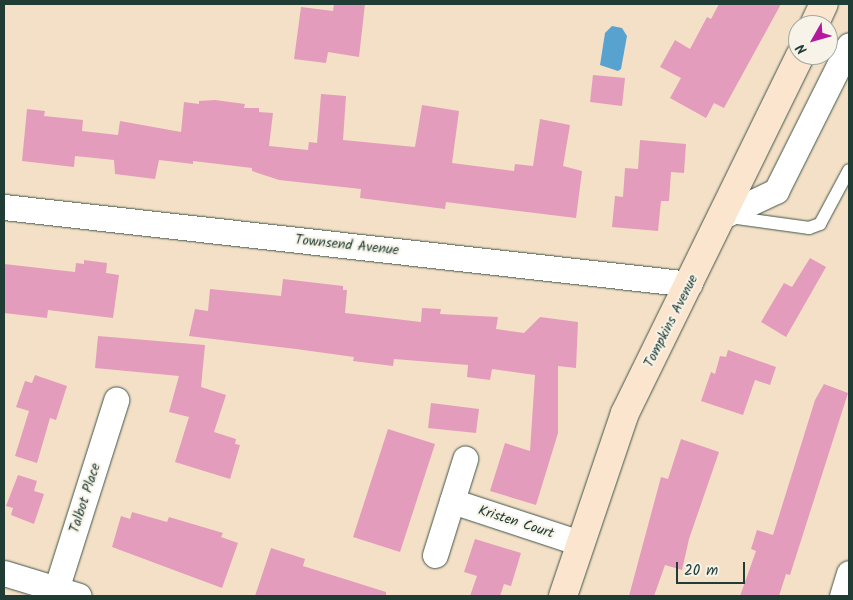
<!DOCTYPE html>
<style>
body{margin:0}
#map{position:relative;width:853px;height:600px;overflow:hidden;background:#f4e0c6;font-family:Kalam,sans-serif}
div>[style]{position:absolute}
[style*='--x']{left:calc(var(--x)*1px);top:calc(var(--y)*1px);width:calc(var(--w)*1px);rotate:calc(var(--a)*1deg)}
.water>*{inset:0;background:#58a2d0}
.building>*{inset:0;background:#e49cbc}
.roads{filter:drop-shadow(0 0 1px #3f554a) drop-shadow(0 0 1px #3f554a)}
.lane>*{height:12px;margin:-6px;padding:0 6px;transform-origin:6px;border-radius:6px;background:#fff}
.street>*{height:25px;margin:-12.5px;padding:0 12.5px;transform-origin:12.5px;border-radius:12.5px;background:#fff}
.secondary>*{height:28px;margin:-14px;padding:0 14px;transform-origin:14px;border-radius:14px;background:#fbe5cf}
span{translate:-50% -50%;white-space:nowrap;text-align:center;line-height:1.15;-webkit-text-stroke:4px #f7f3e8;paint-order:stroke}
.street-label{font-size:14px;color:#1f3d34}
.frame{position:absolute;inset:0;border:5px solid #1f3d34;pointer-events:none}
.north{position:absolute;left:788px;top:15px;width:50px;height:50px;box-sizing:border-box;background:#f7f3e8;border:1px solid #a1aaa0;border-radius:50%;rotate:232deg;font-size:14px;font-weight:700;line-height:20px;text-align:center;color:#1f3d34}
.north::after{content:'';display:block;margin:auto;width:18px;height:22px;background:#b5179e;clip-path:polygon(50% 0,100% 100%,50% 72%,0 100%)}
.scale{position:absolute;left:676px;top:562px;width:69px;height:22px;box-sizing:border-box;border:2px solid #1f3d34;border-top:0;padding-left:6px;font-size:15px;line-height:18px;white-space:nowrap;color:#1f3d34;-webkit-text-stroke:4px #f7f3e8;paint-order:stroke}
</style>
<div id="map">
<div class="water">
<div style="clip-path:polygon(612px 26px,622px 28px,627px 36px,621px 69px,618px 71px,600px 65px,605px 33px)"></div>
</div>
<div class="building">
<div style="clip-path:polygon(334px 4px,365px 4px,359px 57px,328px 52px,326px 63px,294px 59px,301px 7px,333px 11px)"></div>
<div style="clip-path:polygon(719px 4px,781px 4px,724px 108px,714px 103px,706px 118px,670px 98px,681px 78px,660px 67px,675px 40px,690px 49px,707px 17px,711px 19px)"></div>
<div style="clip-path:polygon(593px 75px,625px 78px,622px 106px,590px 102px)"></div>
<div style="clip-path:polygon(321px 94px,346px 96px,343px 140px,415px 147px,422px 105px,459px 111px,452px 163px,514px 171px,515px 164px,533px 166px,540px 119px,570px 125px,563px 166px,582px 171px,576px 218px,446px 202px,445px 209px,360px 198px,361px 189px,279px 180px,252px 171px,252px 168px,193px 161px,193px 164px,159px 160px,155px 179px,115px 174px,114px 160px,75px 156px,74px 167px,22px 161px,27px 109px,45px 111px,44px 116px,83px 120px,82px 131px,118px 135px,120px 121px,181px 132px,184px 102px,199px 104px,199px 101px,215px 100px,245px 104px,244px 108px,259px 108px,259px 112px,273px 113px,269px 146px,308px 150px,309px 142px,317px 143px)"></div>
<div style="clip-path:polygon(640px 140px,686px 144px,684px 173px,671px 172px,669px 201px,661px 201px,658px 231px,612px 227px,615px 196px,623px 197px,625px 168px,638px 169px)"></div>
<div style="clip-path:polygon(810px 258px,826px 267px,786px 337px,761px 322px,784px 283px,792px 287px)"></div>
<div style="clip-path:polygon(84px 260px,107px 263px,106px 273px,119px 275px,113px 318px,48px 310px,47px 318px,4px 313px,4px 264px,75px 272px,76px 263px,84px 264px)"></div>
<div style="clip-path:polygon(283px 279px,343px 286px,343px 290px,347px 290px,345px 313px,421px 322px,422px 308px,441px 309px,440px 314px,498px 317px,496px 329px,524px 333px,540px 317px,578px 322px,576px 368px,558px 366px,558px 433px,536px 505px,490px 491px,505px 443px,530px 451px,535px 375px,492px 369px,490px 380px,467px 377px,468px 365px,394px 359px,393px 366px,353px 361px,354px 357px,296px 349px,189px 336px,195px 309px,208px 311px,210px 289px,281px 296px)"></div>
<div style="clip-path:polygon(98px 336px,205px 345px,201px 387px,226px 395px,214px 432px,236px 439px,235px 444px,240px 445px,230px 479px,175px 462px,189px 417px,169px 412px,179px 376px,95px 368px)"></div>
<div style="clip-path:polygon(728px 350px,776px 367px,770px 385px,755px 380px,743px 415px,701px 401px,711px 372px,715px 374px,720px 356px,726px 357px)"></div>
<div style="clip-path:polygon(35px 375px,67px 386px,56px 420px,50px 418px,37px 463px,15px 456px,29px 411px,16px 407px,25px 381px,32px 383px)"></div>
<div style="clip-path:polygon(824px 384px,848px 393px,790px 575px,786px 574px,779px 596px,740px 596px,756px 551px,751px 549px,757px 530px,773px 535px,815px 400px)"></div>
<div style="clip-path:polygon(431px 403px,479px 409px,476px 433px,428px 428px)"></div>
<div style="clip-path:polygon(388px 429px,435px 444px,400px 552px,353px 537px)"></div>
<div style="clip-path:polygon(681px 439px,719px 452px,689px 539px,682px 570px,665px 565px,654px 596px,629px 596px,661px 477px,668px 479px)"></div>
<div style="clip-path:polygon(18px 475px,37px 481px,34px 491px,44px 494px,34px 524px,11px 515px,13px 508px,6px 506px)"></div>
<div style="clip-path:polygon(132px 512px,167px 522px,169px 517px,223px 533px,221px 537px,238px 543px,222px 588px,112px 547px,121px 516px,130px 519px)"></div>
<div style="clip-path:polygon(475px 539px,521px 553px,511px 586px,504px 584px,500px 596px,470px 596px,477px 576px,464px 572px)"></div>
<div style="clip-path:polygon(271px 548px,305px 559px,303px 566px,386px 592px,386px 596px,255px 596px)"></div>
</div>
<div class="roads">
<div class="lane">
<div style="--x:730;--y:217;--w:80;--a:7.9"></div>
<div style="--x:809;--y:228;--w:12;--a:-20"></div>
<div style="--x:820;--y:224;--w:61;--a:-61.8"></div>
</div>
<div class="street">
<div style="--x:4;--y:207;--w:690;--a:6.4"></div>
<div style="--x:723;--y:216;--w:59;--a:-25.3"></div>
<div style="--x:776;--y:191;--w:163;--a:-63.4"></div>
<div style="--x:452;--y:501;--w:135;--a:18.2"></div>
<div style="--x:435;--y:555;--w:101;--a:-72.6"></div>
<div style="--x:4;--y:573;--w:78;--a:17"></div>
<div style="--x:54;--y:596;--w:206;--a:-72.4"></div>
<div style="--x:842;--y:596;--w:24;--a:-73"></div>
</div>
<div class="secondary">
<div style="--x:814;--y:25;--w:23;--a:-65"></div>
<div style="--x:563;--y:596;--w:193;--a:-71.3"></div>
<div style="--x:625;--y:413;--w:398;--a:-63.9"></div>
</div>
</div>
<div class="street-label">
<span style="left:347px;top:245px;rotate:6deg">Townsend Avenue</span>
<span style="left:671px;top:321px;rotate:-63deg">Tompkins Avenue</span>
<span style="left:85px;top:498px;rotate:-72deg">Talbot Place</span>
<span style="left:516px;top:522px;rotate:18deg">Kristen Court</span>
</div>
<div class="frame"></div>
<div class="north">N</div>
<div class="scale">20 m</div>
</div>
